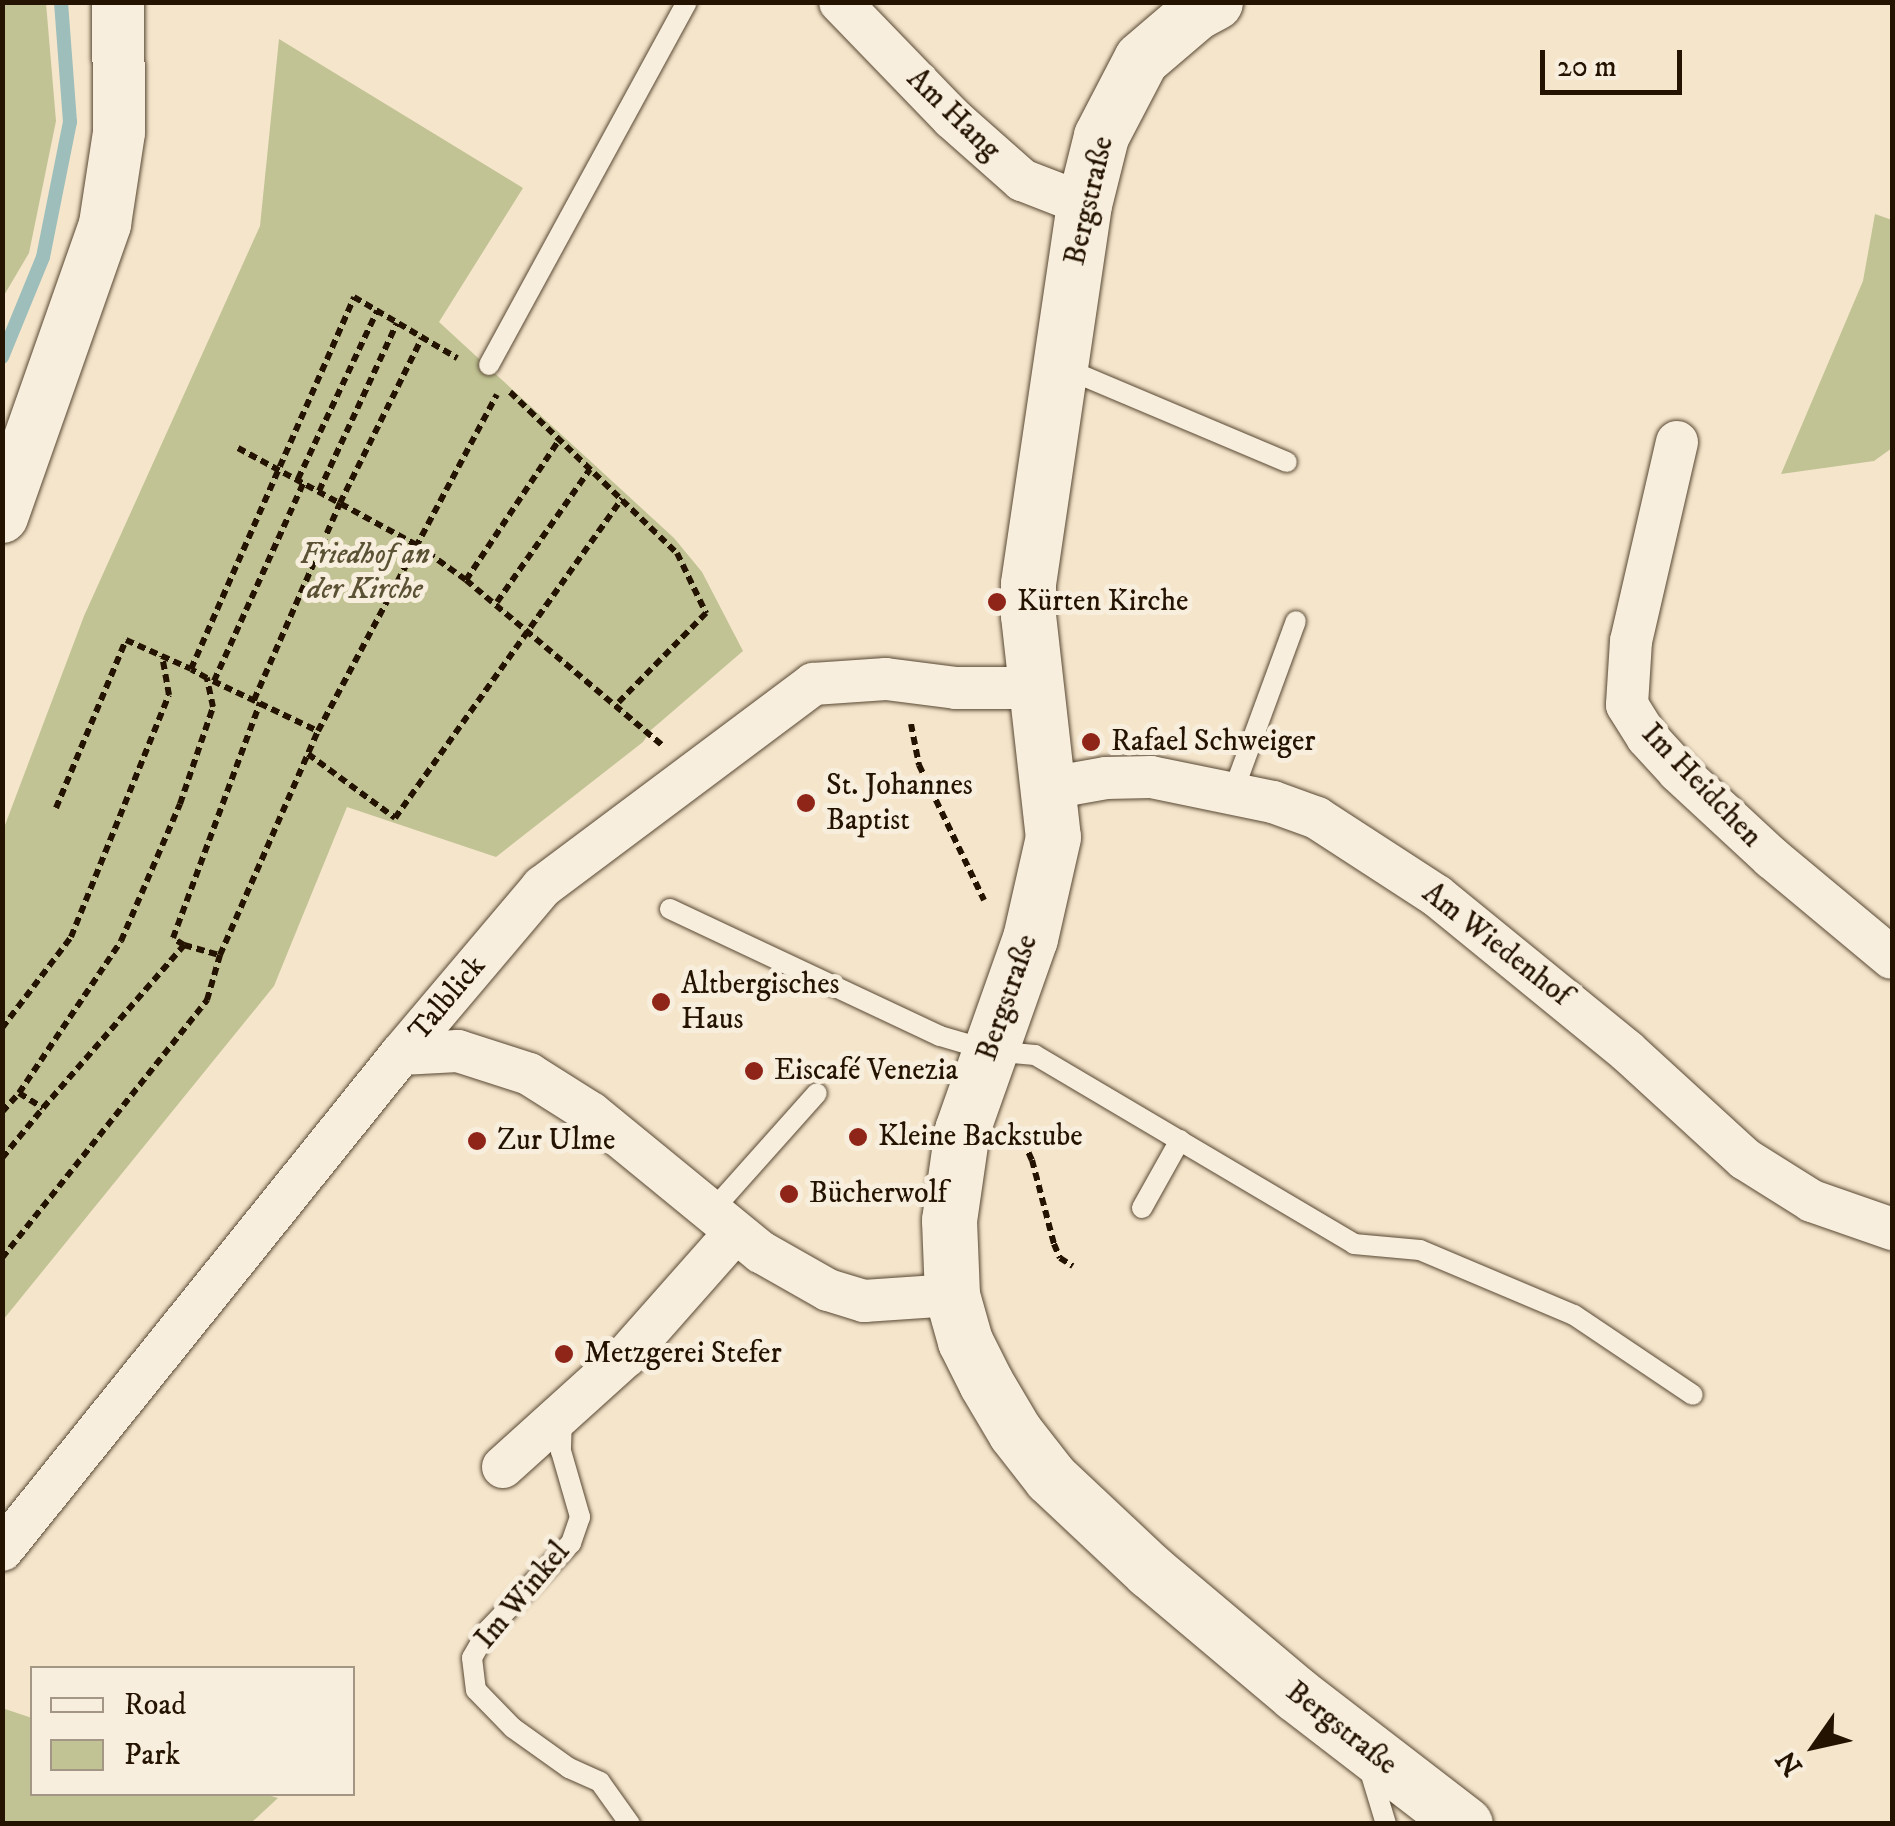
<!DOCTYPE html>
<meta charset="utf-8">
<style>
body{margin:0}
#map{position:relative;width:1895px;height:1826px;overflow:hidden;background:#f5e5cb;font-family:"IM FELL DW Pica",serif}
div>[style]{position:absolute}
[style*='--x']{left:calc(var(--x)*1px);top:calc(var(--y)*1px);width:calc(var(--w)*1px);rotate:calc(var(--a)*1deg)}
.green>*{inset:0;background:#c1c394}
.stream>*{height:14px;margin:-7px;padding:0 7px;transform-origin:7px;border-radius:7px;background:#9dbebb}
.path>*{height:6px;margin-top:-3px;transform-origin:0;background:repeating-linear-gradient(90deg,#241300 0 8px,transparent 0 13px)}
.roads{filter:drop-shadow(0 0 2px #584833) drop-shadow(0 0 2px #584833)}
.service>*{height:20px;margin:-10px;padding:0 10px;transform-origin:10px;border-radius:10px;background:#f8eedd}
.minor>*{height:42px;margin:-21px;padding:0 21px;transform-origin:21px;border-radius:21px;background:#f8eedd}
.tertiary>*{height:52px;margin:-26px;padding:0 26px;transform-origin:26px;border-radius:26px;background:#f8eedd}
.secondary>*{height:55px;margin:-27.5px;padding:0 27.5px;transform-origin:27.5px;border-radius:27.5px;background:#f8eedd}
.dots>*{width:28px;height:28px;translate:-50% -50%;box-sizing:border-box;border:5px solid #f8eedd;border-radius:50%}
span{translate:-50% -50%;white-space:nowrap;text-align:center;line-height:1.15;-webkit-text-stroke:10px #f8eedd;paint-order:stroke}
.street-label{font-size:30px;color:#241300}
.park-label{font-size:30px;color:#5b5134;font-style:italic}
.poi-label{font-size:30px;color:#241300}
.left{translate:0 -50%;text-align:left}
.frame{position:absolute;inset:0;border:5px solid #241300;pointer-events:none}
.legend{position:absolute;left:30px;top:1666px;width:325px;height:130px;box-sizing:border-box;background:#f8eedd;border:2px solid #a39685;margin:0;padding:12px 18px;list-style:none;font-size:30px;color:#241300}
.legend li{display:flex;align-items:center;gap:20px;height:50px}
.legend b{width:50px;border:2px solid #a39685}
.north{position:absolute;left:1765px;top:1696px;width:100px;height:100px;-webkit-text-stroke:8px #f8eedd;paint-order:stroke;rotate:236deg;font-size:28px;font-weight:700;line-height:40px;text-align:center;color:#241300}
.north::after{content:'';display:block;margin:auto;width:35px;height:45px;background:#241300;clip-path:polygon(50% 0,100% 100%,50% 72%,0 100%)}
.scale{position:absolute;left:1540px;top:50px;width:142px;height:45px;box-sizing:border-box;border:5px solid #241300;border-top:0;padding-left:12px;font-size:30px;line-height:35px;white-space:nowrap;color:#241300;-webkit-text-stroke:8px #f8eedd;paint-order:stroke}
</style>
<div id="map">
<div class="green">
<div style="clip-path:polygon(3px 2px,46px 3px,56px 121px,29px 253px,3px 297px)"></div>
<div style="clip-path:polygon(279px 39px,523px 188px,439px 322px,674px 538px,702px 572px,743px 651px,651px 730px,643px 742px,496px 857px,347px 807px,274px 986px,3px 1320px,2px 833px,84px 616px,260px 226px)"></div>
<div style="clip-path:polygon(1875px 214px,1892px 220px,1892px 448px,1874px 461px,1781px 474px,1863px 281px)"></div>
<div style="clip-path:polygon(2px 1708px,32px 1718px,32px 1794px,264px 1794px,278px 1798px,251px 1823px,3px 1823px)"></div>
</div>
<div class="stream">
<div style="--x:2;--y:357;--w:108;--a:-67.7"></div>
<div style="--x:43;--y:257;--w:138;--a:-78.7"></div>
<div style="--x:70;--y:122;--w:120;--a:-94.3"></div>
</div>
<div class="path">
<div style="--x:510;--y:392;--w:232;--a:44"></div>
<div style="--x:677;--y:553;--w:67;--a:64.2"></div>
<div style="--x:706;--y:613;--w:127;--a:134.4"></div>
<div style="--x:238;--y:448;--w:204;--a:28.5"></div>
<div style="--x:417;--y:545;--w:60;--a:35.5"></div>
<div style="--x:466;--y:580;--w:256;--a:40.1"></div>
<div style="--x:298;--y:479;--w:186;--a:-64.8"></div>
<div style="--x:319;--y:491;--w:185;--a:-65.1"></div>
<div style="--x:466;--y:580;--w:168;--a:-56.4"></div>
<div style="--x:497;--y:602;--w:162;--a:-55"></div>
<div style="--x:213;--y:681;--w:116;--a:25.5"></div>
<div style="--x:214;--y:681;--w:218;--a:-65.7"></div>
<div style="--x:254;--y:700;--w:215;--a:-66.4"></div>
<div style="--x:340;--y:503;--w:184;--a:-63.6"></div>
<div style="--x:911;--y:724;--w:42;--a:79"></div>
<div style="--x:919;--y:765;--w:150;--a:64.3"></div>
<div style="--x:308;--y:754;--w:108;--a:36.3"></div>
<div style="--x:395;--y:818;--w:392;--a:-54.6"></div>
<div style="--x:56;--y:808;--w:182;--a:-67.4"></div>
<div style="--x:126;--y:640;--w:71;--a:24"></div>
<div style="--x:184;--y:945;--w:13;--a:-148"></div>
<div style="--x:173;--y:938;--w:251;--a:-69.7"></div>
<div style="--x:2;--y:1028;--w:114;--a:-52.8"></div>
<div style="--x:71;--y:937;--w:261;--a:-68"></div>
<div style="--x:169;--y:695;--w:40;--a:-100"></div>
<div style="--x:19;--y:1093;--w:183;--a:-56.1"></div>
<div style="--x:121;--y:941;--w:149;--a:-66.7"></div>
<div style="--x:180;--y:804;--w:102;--a:-71.2"></div>
<div style="--x:213;--y:707;--w:30;--a:-102"></div>
<div style="--x:207;--y:678;--w:18;--a:-151"></div>
<div style="--x:191;--y:669;--w:406;--a:-66.3"></div>
<div style="--x:354;--y:297;--w:120;--a:30.6"></div>
<div style="--x:2;--y:1112;--w:25;--a:-48"></div>
<div style="--x:19;--y:1093;--w:28;--a:32"></div>
<div style="--x:43;--y:1108;--w:216;--a:-49.1"></div>
<div style="--x:184;--y:945;--w:37;--a:16"></div>
<div style="--x:220;--y:955;--w:244;--a:-66.4"></div>
<div style="--x:318;--y:731;--w:381;--a:-62"></div>
<div style="--x:1018;--y:1129;--w:34;--a:66"></div>
<div style="--x:1032;--y:1160;--w:87;--a:75.3"></div>
<div style="--x:1054;--y:1244;--w:15;--a:67"></div>
<div style="--x:1060;--y:1258;--w:15;--a:32"></div>
<div style="--x:2;--y:1158;--w:65;--a:-50.6"></div>
<div style="--x:2;--y:1258;--w:330;--a:-51.5"></div>
<div style="--x:207;--y:1000;--w:47;--a:-73.9"></div>
</div>
<div class="roads">
<div class="service">
<div style="--x:489;--y:365;--w:413;--a:-61.4"></div>
<div style="--x:1062;--y:367;--w:244;--a:22.9"></div>
<div style="--x:1233;--y:792;--w:182;--a:-69.8"></div>
<div style="--x:670;--y:909;--w:298;--a:25.2"></div>
<div style="--x:940;--y:1036;--w:53;--a:16.4"></div>
<div style="--x:991;--y:1051;--w:44;--a:5.2"></div>
<div style="--x:1035;--y:1055;--w:371;--a:30.6"></div>
<div style="--x:1354;--y:1244;--w:66;--a:5.2"></div>
<div style="--x:1420;--y:1250;--w:167;--a:22.9"></div>
<div style="--x:1574;--y:1315;--w:143;--a:33.9"></div>
<div style="--x:1142;--y:1208;--w:78;--a:-60.8"></div>
<div style="--x:711;--y:1212;--w:159;--a:-48.3"></div>
<div style="--x:562;--y:1418;--w:33;--a:92"></div>
<div style="--x:561;--y:1451;--w:69;--a:73.9"></div>
<div style="--x:580;--y:1517;--w:28;--a:109"></div>
<div style="--x:571;--y:1543;--w:120;--a:133.7"></div>
<div style="--x:488;--y:1630;--w:32;--a:120"></div>
<div style="--x:472;--y:1658;--w:32;--a:83"></div>
<div style="--x:476;--y:1690;--w:53;--a:45.8"></div>
<div style="--x:513;--y:1728;--w:69;--a:35.5"></div>
<div style="--x:569;--y:1768;--w:34;--a:24"></div>
<div style="--x:600;--y:1782;--w:52;--a:54.5"></div>
<div style="--x:1369;--y:1768;--w:59;--a:73.1"></div>
</div>
<div class="minor">
<div style="--x:840;--y:2;--w:161;--a:46"></div>
<div style="--x:952;--y:118;--w:94;--a:41.5"></div>
<div style="--x:1022;--y:180;--w:66;--a:21.2"></div>
<div style="--x:1677;--y:442;--w:204;--a:103"></div>
<div style="--x:1631;--y:641;--w:64;--a:93.6"></div>
<div style="--x:1627;--y:705;--w:38;--a:58"></div>
<div style="--x:1647;--y:737;--w:47;--a:47.6"></div>
<div style="--x:1679;--y:772;--w:127;--a:42.8"></div>
<div style="--x:1772;--y:858;--w:156;--a:39.8"></div>
<div style="--x:1050;--y:788;--w:57;--a:-10.1"></div>
<div style="--x:1106;--y:778;--w:45;--a:-1.3"></div>
<div style="--x:1151;--y:777;--w:125;--a:11.6"></div>
<div style="--x:1273;--y:802;--w:47;--a:20"></div>
<div style="--x:1317;--y:818;--w:143;--a:33"></div>
<div style="--x:1437;--y:896;--w:245;--a:39.2"></div>
<div style="--x:1627;--y:1051;--w:160;--a:42.5"></div>
<div style="--x:1745;--y:1159;--w:79;--a:32.1"></div>
<div style="--x:1812;--y:1201;--w:85;--a:19.3"></div>
<div style="--x:401;--y:1054;--w:57;--a:-3"></div>
<div style="--x:458;--y:1051;--w:75;--a:17.9"></div>
<div style="--x:529;--y:1074;--w:73;--a:32.2"></div>
<div style="--x:591;--y:1113;--w:220;--a:39.3"></div>
<div style="--x:761;--y:1252;--w:77;--a:29.6"></div>
<div style="--x:828;--y:1290;--w:38;--a:17"></div>
<div style="--x:864;--y:1301;--w:88;--a:-3.9"></div>
<div style="--x:503;--y:1467;--w:166;--a:-42.1"></div>
<div style="--x:626;--y:1356;--w:164;--a:-48.5"></div>
<div style="--x:2;--y:1550;--w:637;--a:-51.19"></div>
<div style="--x:401;--y:1054;--w:219;--a:-49.8"></div>
<div style="--x:542;--y:887;--w:339;--a:-36.8"></div>
<div style="--x:813;--y:684;--w:73;--a:-3.9"></div>
<div style="--x:886;--y:679;--w:71;--a:7.3"></div>
<div style="--x:956;--y:688;--w:80;--a:0"></div>
</div>
<div class="tertiary">
<div style="--x:2;--y:517;--w:311;--a:-70.6"></div>
<div style="--x:105;--y:224;--w:93;--a:-81.3"></div>
<div style="--x:119;--y:132;--w:130;--a:-90.4"></div>
</div>
<div class="secondary">
<div style="--x:1215;--y:2;--w:21;--a:152"></div>
<div style="--x:1196;--y:12;--w:72;--a:139.5"></div>
<div style="--x:1141;--y:59;--w:87;--a:117.5"></div>
<div style="--x:1101;--y:136;--w:70;--a:104"></div>
<div style="--x:1084;--y:204;--w:384;--a:98.4"></div>
<div style="--x:1028;--y:584;--w:31;--a:90"></div>
<div style="--x:1028;--y:615;--w:223;--a:83.6"></div>
<div style="--x:1053;--y:837;--w:104;--a:102.8"></div>
<div style="--x:1030;--y:938;--w:204;--a:109.5"></div>
<div style="--x:962;--y:1130;--w:91;--a:98.2"></div>
<div style="--x:949;--y:1220;--w:75;--a:87.7"></div>
<div style="--x:952;--y:1295;--w:48;--a:74.2"></div>
<div style="--x:965;--y:1341;--w:47;--a:63.4"></div>
<div style="--x:986;--y:1383;--w:57;--a:59.4"></div>
<div style="--x:1015;--y:1432;--w:58;--a:52"></div>
<div style="--x:1051;--y:1478;--w:136;--a:43.2"></div>
<div style="--x:1150;--y:1571;--w:191;--a:40.1"></div>
<div style="--x:1296;--y:1694;--w:213;--a:37.6"></div>
</div>
</div>
<div class="dots">
<div style="left:997px;top:602px;background:#8f2418"></div>
<div style="left:1091px;top:742px;background:#8f2418"></div>
<div style="left:806px;top:803px;background:#8f2418"></div>
<div style="left:661px;top:1002px;background:#8f2418"></div>
<div style="left:754px;top:1071px;background:#8f2418"></div>
<div style="left:858px;top:1137px;background:#8f2418"></div>
<div style="left:477px;top:1141px;background:#8f2418"></div>
<div style="left:789px;top:1194px;background:#8f2418"></div>
<div style="left:564px;top:1354px;background:#8f2418"></div>
</div>
<div class="street-label">
<span style="left:953px;top:115px;rotate:44deg">Am Hang</span>
<span style="left:1090px;top:201px;rotate:-77deg">Bergstraße</span>
<span style="left:1701px;top:786px;rotate:46deg">Im Heidchen</span>
<span style="left:1496px;top:945px;rotate:38deg">Am Wiedenhof</span>
<span style="left:1008px;top:998px;rotate:-71deg">Bergstraße</span>
<span style="left:448px;top:999px;rotate:-50deg">Talblick</span>
<span style="left:523px;top:1596px;rotate:-50deg">Im Winkel</span>
<span style="left:1341px;top:1729px;rotate:38deg">Bergstraße</span>
</div>
<div class="park-label">
<span style="left:365px;top:572px">Friedhof an<br>der Kirche</span>
</div>
<div class="poi-label">
<span class="left" style="left:1017px;top:602px">Kürten Kirche</span>
<span class="left" style="left:1111px;top:742px">Rafael Schweiger</span>
<span class="left" style="left:826px;top:803px">St. Johannes<br>Baptist</span>
<span class="left" style="left:681px;top:1002px">Altbergisches<br>Haus</span>
<span class="left" style="left:774px;top:1071px">Eiscafé Venezia</span>
<span class="left" style="left:878px;top:1137px">Kleine Backstube</span>
<span class="left" style="left:497px;top:1141px">Zur Ulme</span>
<span class="left" style="left:809px;top:1194px">Bücherwolf</span>
<span class="left" style="left:584px;top:1354px">Metzgerei Stefer</span>
</div>
<div class="frame"></div>
<ul class="legend">
<li><b style="height:12px;background:#f8eedd"></b>Road</li>
<li><b style="height:28px;background:#c1c394"></b>Park</li>
</ul>
<div class="north">N</div>
<div class="scale">20 m</div>
</div>
